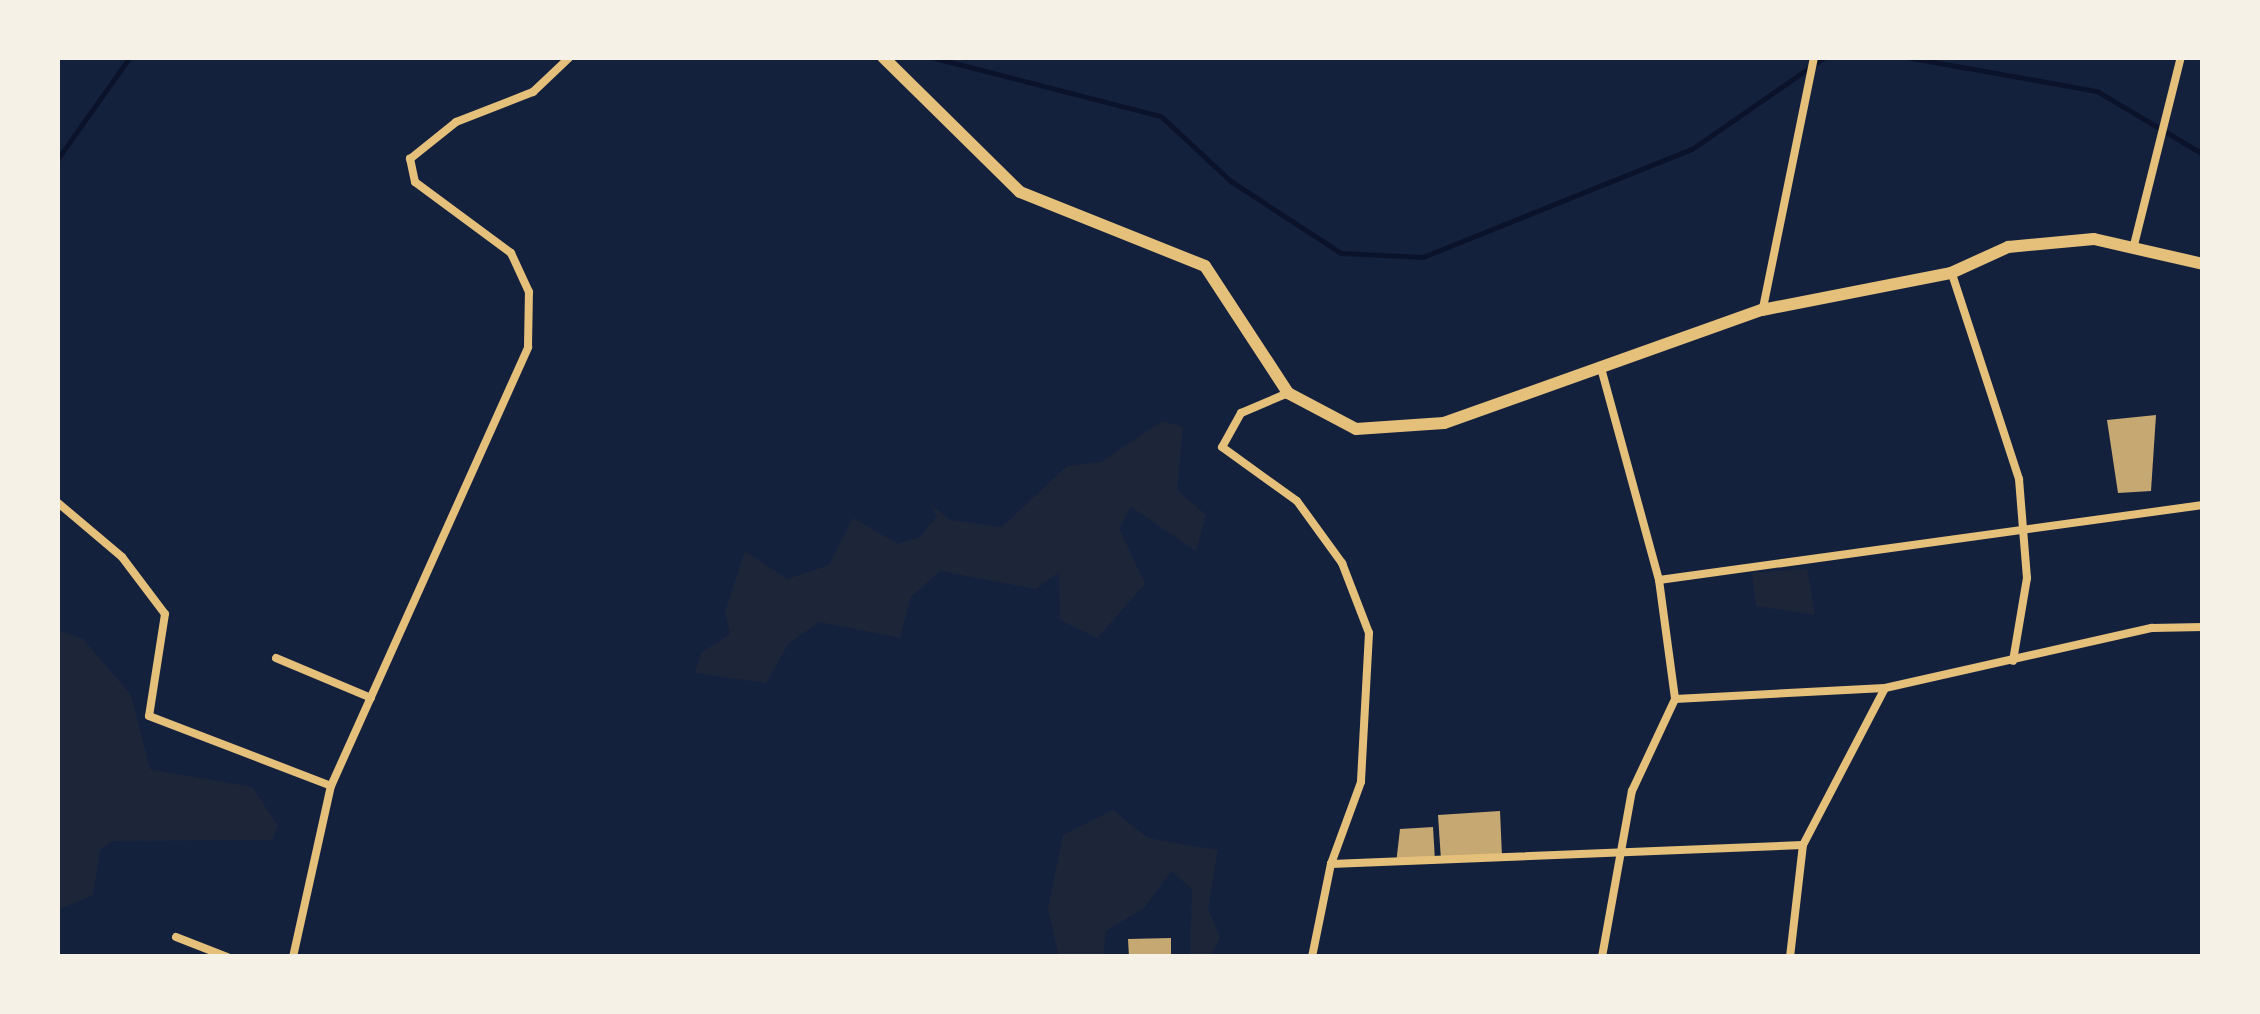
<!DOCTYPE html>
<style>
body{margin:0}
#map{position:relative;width:2260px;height:1014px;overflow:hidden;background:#14213d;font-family:"Titillium Web",sans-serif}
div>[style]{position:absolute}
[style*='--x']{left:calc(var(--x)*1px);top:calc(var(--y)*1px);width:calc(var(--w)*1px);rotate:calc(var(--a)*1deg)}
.green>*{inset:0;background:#1d2539}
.stream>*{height:4.5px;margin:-2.25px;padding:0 2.25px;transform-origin:2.25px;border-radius:2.25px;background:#0b132b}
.building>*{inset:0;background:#c6a872}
.minor>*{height:8px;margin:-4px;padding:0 4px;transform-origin:4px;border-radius:4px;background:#e5c07b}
.primary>*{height:12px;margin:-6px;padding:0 6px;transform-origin:6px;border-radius:6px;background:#e5c07b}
span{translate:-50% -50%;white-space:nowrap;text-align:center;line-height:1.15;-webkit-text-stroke:9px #f6f1e7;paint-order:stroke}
.frame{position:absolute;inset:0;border:60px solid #f6f1e7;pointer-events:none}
</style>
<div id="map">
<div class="green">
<div style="clip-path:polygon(1162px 421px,1183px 427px,1177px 490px,1206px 515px,1196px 551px,1131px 507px,1119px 528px,1145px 584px,1097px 638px,1060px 620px,1059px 572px,1036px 589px,940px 571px,911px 597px,900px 638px,819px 622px,788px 644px,766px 683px,695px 673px,701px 653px,730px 634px,725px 612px,745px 551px,787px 579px,829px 565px,853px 518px,898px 544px,920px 537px,937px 516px,930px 504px,950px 520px,1002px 527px,1067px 466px,1101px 462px)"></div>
<div style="clip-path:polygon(1807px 569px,1815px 615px,1756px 606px,1752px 573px)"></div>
<div style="clip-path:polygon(57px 630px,83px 639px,131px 695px,150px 769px,252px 787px,278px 826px,272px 840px,113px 841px,100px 850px,93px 895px,57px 910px)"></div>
<div style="clip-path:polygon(1113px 810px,1148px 838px,1218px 850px,1208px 909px,1220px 938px,1210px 957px,1190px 957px,1192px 889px,1171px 871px,1144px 908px,1106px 931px,1103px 957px,1059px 957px,1048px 909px,1063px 835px)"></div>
</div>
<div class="stream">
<div style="--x:931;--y:57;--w:237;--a:14.4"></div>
<div style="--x:1161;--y:116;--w:96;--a:42.9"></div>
<div style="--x:1231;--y:181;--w:131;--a:33.2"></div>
<div style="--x:1341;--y:253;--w:82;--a:2.8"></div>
<div style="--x:1423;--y:257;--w:290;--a:-21.9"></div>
<div style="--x:1692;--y:149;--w:162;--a:-34.7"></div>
<div style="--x:1906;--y:57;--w:194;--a:10.1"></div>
<div style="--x:2097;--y:91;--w:123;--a:30.7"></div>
<div style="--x:57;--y:160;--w:126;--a:-54.7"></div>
</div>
<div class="building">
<div style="clip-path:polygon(2156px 415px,2151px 491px,2118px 493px,2107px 420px)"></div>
<div style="clip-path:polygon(1500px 811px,1502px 856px,1441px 860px,1438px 815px)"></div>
<div style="clip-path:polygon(1433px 827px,1435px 861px,1396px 864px,1400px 829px)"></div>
<div style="clip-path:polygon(1171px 938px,1171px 957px,1129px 957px,1128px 939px)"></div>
</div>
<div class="minor">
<div style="--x:2134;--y:245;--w:194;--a:-76"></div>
<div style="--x:1952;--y:274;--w:216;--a:71.9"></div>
<div style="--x:2019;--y:479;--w:99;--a:85.4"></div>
<div style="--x:2027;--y:578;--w:84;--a:99.6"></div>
<div style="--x:1763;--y:308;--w:256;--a:-78.5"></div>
<div style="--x:1601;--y:368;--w:220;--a:74.7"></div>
<div style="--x:1659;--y:580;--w:120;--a:82.3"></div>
<div style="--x:1288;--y:393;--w:51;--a:156.9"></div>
<div style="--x:1241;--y:413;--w:39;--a:119"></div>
<div style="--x:1222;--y:447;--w:92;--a:35.8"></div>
<div style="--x:1297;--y:501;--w:77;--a:54"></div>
<div style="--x:1342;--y:563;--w:75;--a:68.9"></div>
<div style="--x:1369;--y:633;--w:149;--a:93.1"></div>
<div style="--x:1361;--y:782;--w:87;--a:110.1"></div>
<div style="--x:57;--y:502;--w:85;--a:40.2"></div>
<div style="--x:122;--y:557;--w:71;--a:53"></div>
<div style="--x:165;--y:614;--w:103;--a:98.9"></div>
<div style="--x:149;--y:716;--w:195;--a:21"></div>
<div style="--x:1659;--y:580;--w:549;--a:-7.85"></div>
<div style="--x:276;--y:658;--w:103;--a:22.8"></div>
<div style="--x:176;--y:937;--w:55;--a:21.4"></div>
<div style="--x:293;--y:957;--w:175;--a:-77.5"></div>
<div style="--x:331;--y:786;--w:481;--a:-65.8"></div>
<div style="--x:528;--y:347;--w:55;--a:-89"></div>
<div style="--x:529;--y:292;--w:43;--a:-114.8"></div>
<div style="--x:511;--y:253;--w:119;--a:-143.5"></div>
<div style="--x:415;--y:182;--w:24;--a:-102"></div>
<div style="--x:410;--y:159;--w:59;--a:-38.8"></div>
<div style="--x:456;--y:122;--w:83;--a:-21.3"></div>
<div style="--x:533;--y:92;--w:51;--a:-43.4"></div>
<div style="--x:1312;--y:957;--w:95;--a:-78.5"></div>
<div style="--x:1331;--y:864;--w:472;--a:-2.3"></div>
<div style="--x:1602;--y:957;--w:169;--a:-79.8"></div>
<div style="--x:1632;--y:791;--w:102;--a:-64.9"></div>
<div style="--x:1675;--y:699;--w:210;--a:-3"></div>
<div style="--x:1885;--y:688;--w:274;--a:-12.7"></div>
<div style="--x:2152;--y:628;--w:51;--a:-1.1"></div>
<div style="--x:1790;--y:957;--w:113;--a:-83.4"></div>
<div style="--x:1803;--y:845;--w:177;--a:-62.4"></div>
</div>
<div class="primary">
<div style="--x:883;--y:57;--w:192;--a:44.6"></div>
<div style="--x:1020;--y:192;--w:199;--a:21.8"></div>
<div style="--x:1205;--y:266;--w:152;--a:56.8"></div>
<div style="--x:1288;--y:393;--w:77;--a:27.9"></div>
<div style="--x:1356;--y:429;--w:88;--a:-3.9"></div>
<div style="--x:1444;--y:423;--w:337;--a:-19.6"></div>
<div style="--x:1762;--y:310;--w:193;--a:-11.1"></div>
<div style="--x:1951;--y:273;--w:63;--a:-24.5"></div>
<div style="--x:2008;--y:247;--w:86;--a:-5.3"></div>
<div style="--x:2094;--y:239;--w:112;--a:12.9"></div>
</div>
<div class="frame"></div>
</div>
